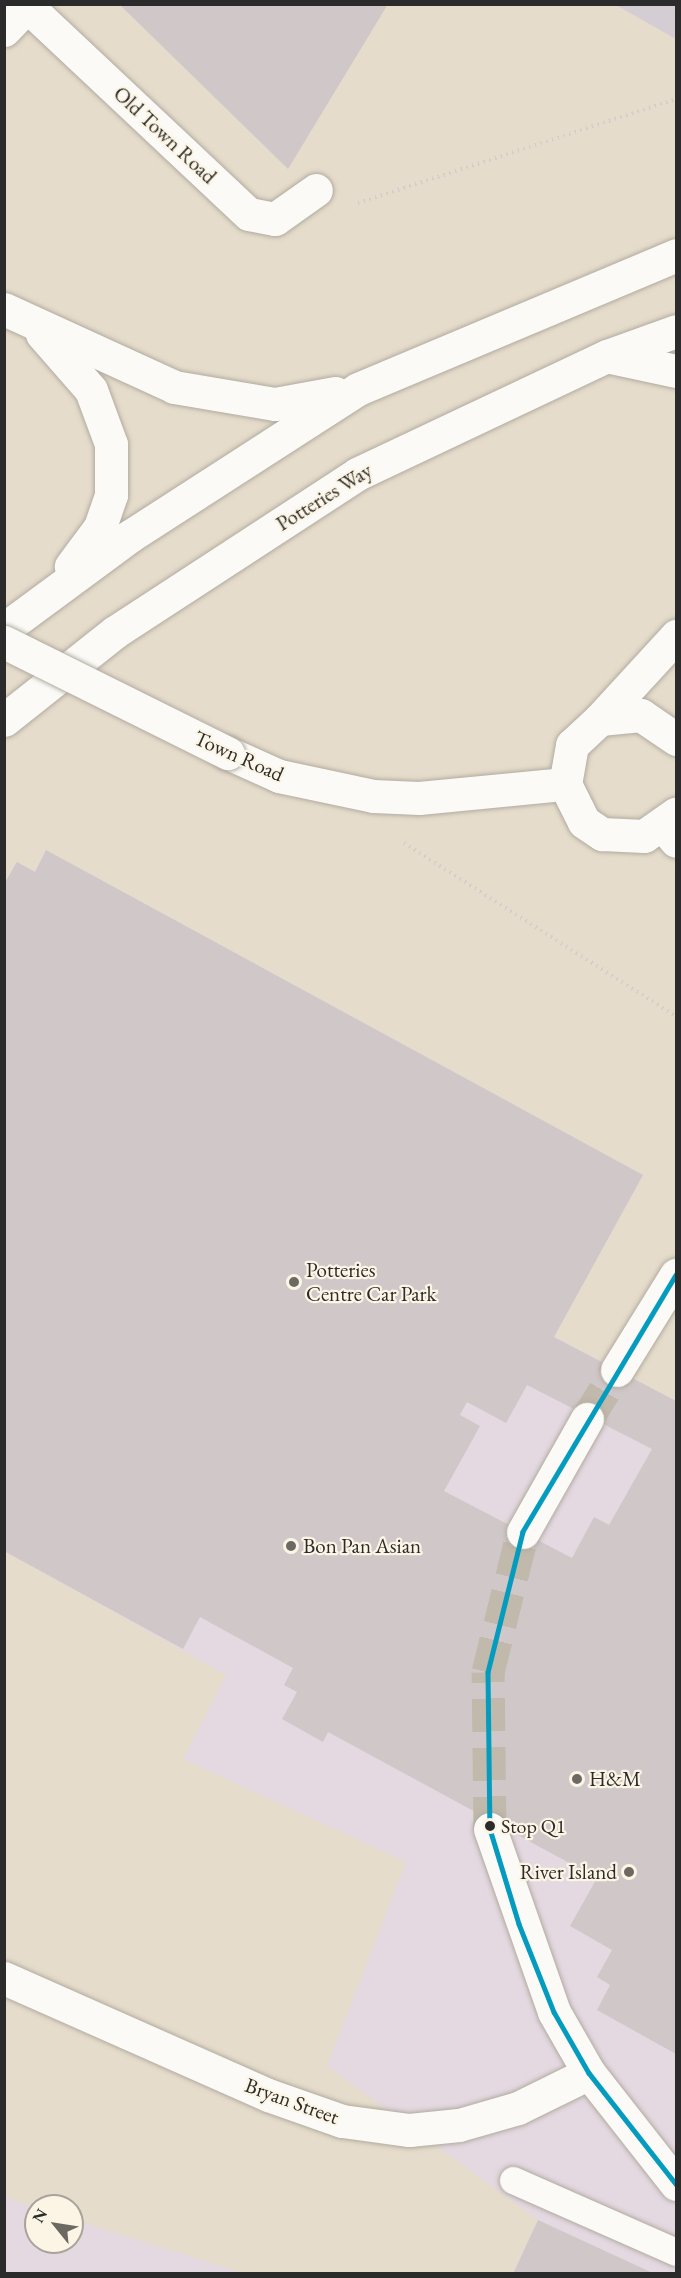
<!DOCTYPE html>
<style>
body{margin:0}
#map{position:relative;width:681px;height:2278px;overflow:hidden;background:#e6dccb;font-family:"EB Garamond",serif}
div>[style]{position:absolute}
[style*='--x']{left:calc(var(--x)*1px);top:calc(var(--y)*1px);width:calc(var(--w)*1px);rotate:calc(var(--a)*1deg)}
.built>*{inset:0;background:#e4d8e1}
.industrial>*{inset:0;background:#d4cdd3}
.building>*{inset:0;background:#d0c7c9}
.minor-tunnel>*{height:33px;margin-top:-16.5px;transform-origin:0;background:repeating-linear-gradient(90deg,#c1b9ab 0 33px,transparent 0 49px)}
.path>*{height:4px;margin-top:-2px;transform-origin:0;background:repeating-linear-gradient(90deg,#d2cfcb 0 1.5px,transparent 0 6px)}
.roads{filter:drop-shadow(0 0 2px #b1aba0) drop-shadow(0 0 2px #b1aba0)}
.service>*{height:27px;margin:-13.5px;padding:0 13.5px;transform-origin:13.5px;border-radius:13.5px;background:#fbfaf7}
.minor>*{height:33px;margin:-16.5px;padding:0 16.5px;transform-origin:16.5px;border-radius:16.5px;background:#fbfaf7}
.secondary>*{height:33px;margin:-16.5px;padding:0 16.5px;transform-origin:16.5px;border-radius:16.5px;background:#fbfaf7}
.trunk>*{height:33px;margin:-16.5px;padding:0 16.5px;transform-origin:16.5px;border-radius:16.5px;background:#fbfaf7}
.bridges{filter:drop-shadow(0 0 2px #b1aba0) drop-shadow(0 0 2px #b1aba0)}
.secondary-bridge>*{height:33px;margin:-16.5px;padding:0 16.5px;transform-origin:16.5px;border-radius:16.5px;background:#fbfaf7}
.bus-1>*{height:4.5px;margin:-2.25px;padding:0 2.25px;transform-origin:2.25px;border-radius:2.25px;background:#049cbe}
.dots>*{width:16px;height:16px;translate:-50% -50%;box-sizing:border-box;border:3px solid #fcf5e5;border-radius:50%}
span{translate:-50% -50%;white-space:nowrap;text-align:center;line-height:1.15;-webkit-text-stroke:4.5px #fcf5e5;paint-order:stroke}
.bus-label{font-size:20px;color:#2b2b2b}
.left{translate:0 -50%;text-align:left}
.street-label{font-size:21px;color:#2b2b2b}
.poi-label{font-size:21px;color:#2b2b2b}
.right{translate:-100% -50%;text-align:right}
.frame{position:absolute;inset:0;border:6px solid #2b2b2b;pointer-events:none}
.north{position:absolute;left:24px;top:2194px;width:60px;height:60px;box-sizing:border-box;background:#fcf5e5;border:2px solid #a8a49b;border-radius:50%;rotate:300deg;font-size:16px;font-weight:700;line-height:24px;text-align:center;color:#2b2b2b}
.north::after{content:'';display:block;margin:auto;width:21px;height:27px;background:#6c6963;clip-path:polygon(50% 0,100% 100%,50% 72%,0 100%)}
</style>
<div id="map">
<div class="built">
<div style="clip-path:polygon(46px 850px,643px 1175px,554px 1336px,676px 1401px,676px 2273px,513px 2273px,538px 2220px,327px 2066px,406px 1862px,183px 1759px,226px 1675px,5px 1551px,4px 884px,17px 862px,35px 871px)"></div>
<div style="clip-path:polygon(5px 2197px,36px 2208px,36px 2242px,72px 2242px,72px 2219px,242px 2273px,5px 2273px)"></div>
</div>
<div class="industrial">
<div style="clip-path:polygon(616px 5px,676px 5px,676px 39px)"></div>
</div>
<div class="building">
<div style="clip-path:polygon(119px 4px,388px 4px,288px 169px)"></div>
<div style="clip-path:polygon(evenodd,46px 850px,643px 1175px,554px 1337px,676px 1401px,676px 2054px,597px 2010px,610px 1985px,597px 1977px,612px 1950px,570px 1926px,597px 1878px,328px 1732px,323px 1742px,282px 1719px,297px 1692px,284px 1685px,293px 1668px,200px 1617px,183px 1649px,4px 1551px,4px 884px,17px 862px,35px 872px,46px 850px,527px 1385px,652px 1449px,609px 1525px,594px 1517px,572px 1558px,444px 1491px,480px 1426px,460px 1415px,467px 1402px,506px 1423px,527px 1385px)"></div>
<div style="clip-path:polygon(538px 2220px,655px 2274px,513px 2274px)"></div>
</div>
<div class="minor-tunnel">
<div style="--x:587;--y:1419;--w:57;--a:-58.5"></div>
<div style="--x:490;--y:1829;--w:157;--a:-90.7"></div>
<div style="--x:488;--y:1672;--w:144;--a:-76"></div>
</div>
<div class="path">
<div style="--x:358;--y:203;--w:335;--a:-18.1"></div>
<div style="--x:404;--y:843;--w:322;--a:32.5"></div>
</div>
<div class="roads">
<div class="service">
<div style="--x:513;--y:2180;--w:178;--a:23.8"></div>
</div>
<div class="minor">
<div style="--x:25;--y:4;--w:307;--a:43.2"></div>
<div style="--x:249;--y:214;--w:26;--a:11"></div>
<div style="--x:275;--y:219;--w:50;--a:-35.3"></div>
<div style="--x:4;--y:30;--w:33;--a:-46"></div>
<div style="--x:664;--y:826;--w:19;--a:51"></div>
<div style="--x:617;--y:1370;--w:112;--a:-58.2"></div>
<div style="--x:523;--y:1532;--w:130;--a:-60.5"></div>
<div style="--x:490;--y:1829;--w:194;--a:70.7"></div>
<div style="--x:554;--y:2012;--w:70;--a:60.2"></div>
<div style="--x:589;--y:2073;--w:141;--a:51.9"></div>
<div style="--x:4;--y:1978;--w:289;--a:23.9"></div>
<div style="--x:268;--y:2095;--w:78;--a:19.4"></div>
<div style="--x:342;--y:2121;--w:68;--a:7.7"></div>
<div style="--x:409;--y:2130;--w:50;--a:-5.7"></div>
<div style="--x:459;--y:2125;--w:61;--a:-16.1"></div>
<div style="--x:518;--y:2108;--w:79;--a:-26.2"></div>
</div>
<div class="secondary">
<div style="--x:676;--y:739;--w:42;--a:-145.6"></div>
<div style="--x:641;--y:715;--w:41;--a:174.4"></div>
<div style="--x:600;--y:719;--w:38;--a:137"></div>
<div style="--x:572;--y:745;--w:40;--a:100"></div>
<div style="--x:565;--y:784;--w:42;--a:63.4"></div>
<div style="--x:584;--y:822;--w:22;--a:34"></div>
<div style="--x:602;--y:834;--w:42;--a:2.7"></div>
<div style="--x:644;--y:836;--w:39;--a:-35"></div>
<div style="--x:228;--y:753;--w:56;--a:24.3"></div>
<div style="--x:279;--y:776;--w:96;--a:12"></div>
<div style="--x:373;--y:796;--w:46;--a:2.5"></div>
<div style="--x:419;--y:798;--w:147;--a:-5.5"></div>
</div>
<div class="trunk">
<div style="--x:4;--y:309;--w:187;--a:24.6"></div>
<div style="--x:174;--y:387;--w:102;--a:9.6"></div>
<div style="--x:275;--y:404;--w:61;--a:-10.4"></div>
<div style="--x:42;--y:334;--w:74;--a:48.8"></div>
<div style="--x:91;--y:390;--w:58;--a:69.7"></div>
<div style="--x:111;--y:444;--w:51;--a:90"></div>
<div style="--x:111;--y:495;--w:34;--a:109"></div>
<div style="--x:100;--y:527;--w:49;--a:126.6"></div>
<div style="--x:611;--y:357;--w:66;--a:12.2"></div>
<div style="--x:4;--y:629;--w:157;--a:-36.4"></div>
<div style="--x:130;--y:536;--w:271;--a:-32.8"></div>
<div style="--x:358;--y:389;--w:345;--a:-22.8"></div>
<div style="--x:600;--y:719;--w:113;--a:-47.5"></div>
<div style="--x:4;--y:720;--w:142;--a:-38.4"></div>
<div style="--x:115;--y:632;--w:289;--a:-33.1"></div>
<div style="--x:357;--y:474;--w:276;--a:-25.3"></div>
<div style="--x:607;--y:356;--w:73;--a:-19.9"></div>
</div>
</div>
<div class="bridges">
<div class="secondary-bridge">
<div style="--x:4;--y:642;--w:250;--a:26.4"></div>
</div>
</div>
<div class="bus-1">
<div style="--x:676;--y:1275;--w:299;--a:120.8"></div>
<div style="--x:523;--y:1532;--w:144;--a:104"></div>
<div style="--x:488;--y:1672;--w:157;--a:89.3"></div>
<div style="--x:490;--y:1829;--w:99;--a:73"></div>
<div style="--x:519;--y:1924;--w:95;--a:68.3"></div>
<div style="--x:554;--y:2012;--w:70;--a:60.2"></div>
<div style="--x:589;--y:2073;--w:141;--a:51.9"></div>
</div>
<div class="dots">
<div style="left:294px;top:1282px;background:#6c6963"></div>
<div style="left:291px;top:1546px;background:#6c6963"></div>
<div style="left:577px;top:1779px;background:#6c6963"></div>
<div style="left:490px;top:1826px;background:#2b2b2b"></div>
<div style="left:629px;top:1872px;background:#6c6963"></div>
</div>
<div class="bus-label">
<span class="left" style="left:501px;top:1826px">Stop Q1</span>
</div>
<div class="street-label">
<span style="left:165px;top:135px;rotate:43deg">Old Town Road</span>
<span style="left:324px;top:497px;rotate:-32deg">Potteries Way</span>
<span style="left:239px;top:756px;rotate:24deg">Town Road</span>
<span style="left:292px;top:2101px;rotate:20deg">Bryan Street</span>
</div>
<div class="poi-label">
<span class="left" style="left:306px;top:1282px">Potteries<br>Centre Car Park</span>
<span class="left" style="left:303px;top:1546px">Bon Pan Asian</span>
<span class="left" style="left:589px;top:1779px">H&amp;M</span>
<span class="right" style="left:617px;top:1872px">River Island</span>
</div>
<div class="frame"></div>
<div class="north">N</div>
</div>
